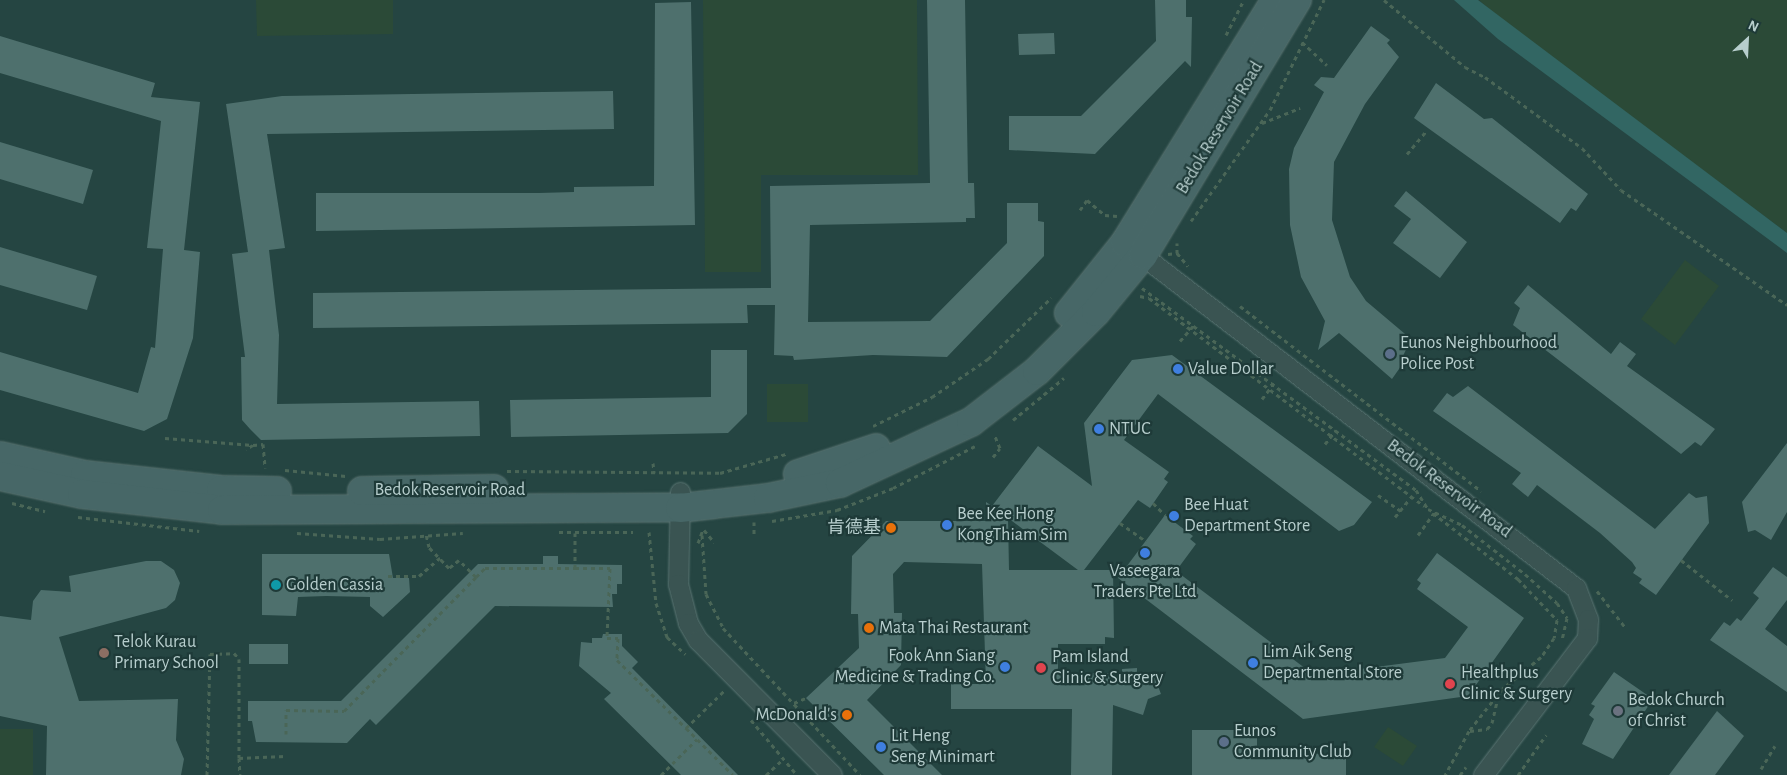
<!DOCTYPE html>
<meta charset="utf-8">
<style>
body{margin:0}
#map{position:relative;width:1787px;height:775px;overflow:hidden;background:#254542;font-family:"Alegreya Sans","Noto Sans SC",sans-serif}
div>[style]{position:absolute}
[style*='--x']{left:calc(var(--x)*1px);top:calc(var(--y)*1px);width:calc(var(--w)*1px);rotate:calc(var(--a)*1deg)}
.green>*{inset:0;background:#2b4a37}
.water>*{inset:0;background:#326663}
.building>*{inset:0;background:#4e706d}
.path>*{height:3px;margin-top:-1.5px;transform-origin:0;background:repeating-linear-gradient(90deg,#4a6657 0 4px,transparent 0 8px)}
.roads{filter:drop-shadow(0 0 1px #5b7573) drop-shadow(0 0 1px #5b7573)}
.minor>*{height:19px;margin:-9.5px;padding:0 9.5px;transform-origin:9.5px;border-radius:9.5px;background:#3a5452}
.secondary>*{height:28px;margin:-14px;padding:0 14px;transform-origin:14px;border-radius:14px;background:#476767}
.dots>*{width:14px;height:14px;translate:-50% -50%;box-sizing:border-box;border:2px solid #1e3a38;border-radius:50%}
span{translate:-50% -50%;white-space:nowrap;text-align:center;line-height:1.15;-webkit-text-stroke:4.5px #1e3a38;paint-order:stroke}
.street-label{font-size:18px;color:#b7cecd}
.poi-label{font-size:18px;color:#b7cecd}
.left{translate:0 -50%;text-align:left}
.right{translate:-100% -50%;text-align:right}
.north{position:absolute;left:1722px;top:15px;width:50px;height:50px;-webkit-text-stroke:4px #1e3a38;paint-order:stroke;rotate:25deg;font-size:14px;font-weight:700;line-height:20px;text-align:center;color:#b7cecd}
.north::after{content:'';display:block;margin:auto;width:18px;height:22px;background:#b7cecd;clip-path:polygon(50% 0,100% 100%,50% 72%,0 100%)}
</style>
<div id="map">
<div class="green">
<div style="clip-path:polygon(256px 0,393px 0,393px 34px,257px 36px)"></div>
<div style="clip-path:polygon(703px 0,917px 0,918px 175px,761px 175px,761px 272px,705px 272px)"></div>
<div style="clip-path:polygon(1479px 0,1787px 0,1787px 233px,1508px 26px)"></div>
<div style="clip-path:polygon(1685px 260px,1719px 286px,1675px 345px,1641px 319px)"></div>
<div style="clip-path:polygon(767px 384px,808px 384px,808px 422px,767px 422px)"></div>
<div style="clip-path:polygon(1388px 727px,1417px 746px,1403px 766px,1374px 747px)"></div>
<div style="clip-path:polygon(0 729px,33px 729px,33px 775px,0 775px)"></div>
</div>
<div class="water">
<div style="clip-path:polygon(1454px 0,1478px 0,1787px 233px,1787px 253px,1498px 39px)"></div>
</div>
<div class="building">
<div style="clip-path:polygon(927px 0,965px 0,968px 183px,974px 183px,975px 218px,966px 218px,966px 222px,810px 225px,808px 322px,930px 321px,1007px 243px,1007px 203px,1038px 203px,1038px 221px,1044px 222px,1044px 256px,947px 357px,873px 355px,794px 360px,793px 356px,774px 355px,775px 305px,747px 305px,748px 323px,313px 328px,313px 293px,771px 288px,770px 186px,930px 183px)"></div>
<div style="clip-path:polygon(1155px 0,1186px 0,1186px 17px,1192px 17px,1191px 67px,1185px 61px,1095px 154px,1009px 150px,1009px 116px,1081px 116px,1156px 41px)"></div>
<div style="clip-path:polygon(691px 2px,695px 225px,316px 231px,316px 193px,539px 193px,574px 192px,574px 187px,654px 186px,655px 3px)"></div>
<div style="clip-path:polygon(1371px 26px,1390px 40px,1387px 43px,1399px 57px,1365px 104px,1334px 162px,1332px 220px,1350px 277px,1366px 301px,1411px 339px,1403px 356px,1406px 359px,1392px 379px,1339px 333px,1318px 350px,1325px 321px,1301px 277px,1290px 225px,1289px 169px,1294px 148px,1324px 92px,1314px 85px,1321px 77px,1334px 78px)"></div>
<div style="clip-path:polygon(1054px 33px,1055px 54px,1019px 55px,1018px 34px)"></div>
<div style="clip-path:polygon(0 36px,155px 83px,151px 97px,200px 102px,184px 250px,200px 252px,193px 338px,167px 419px,144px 431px,0 390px,0 352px,138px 393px,151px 347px,155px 348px,163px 249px,147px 248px,161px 121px,0 73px)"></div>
<div style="clip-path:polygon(1436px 83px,1484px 119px,1492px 118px,1588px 194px,1576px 211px,1571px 208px,1560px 223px,1414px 118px)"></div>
<div style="clip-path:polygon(613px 91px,614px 129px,267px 134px,285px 248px,269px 250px,279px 335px,277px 404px,479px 401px,480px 436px,261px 440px,250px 429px,242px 420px,241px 357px,245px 357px,232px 254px,248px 252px,226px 104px,282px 96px)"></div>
<div style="clip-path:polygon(0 142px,93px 170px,83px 204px,0 179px)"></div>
<div style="clip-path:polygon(1406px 191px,1467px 242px,1440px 278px,1393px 243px,1411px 219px,1394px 206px)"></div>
<div style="clip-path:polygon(0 247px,97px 276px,87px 310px,0 285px)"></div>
<div style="clip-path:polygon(1528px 285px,1611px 354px,1620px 342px,1636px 354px,1627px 366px,1715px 429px,1701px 446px,1695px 442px,1681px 454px,1513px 325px,1520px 308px,1514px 303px)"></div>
<div style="clip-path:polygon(711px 350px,747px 350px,747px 414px,728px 433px,511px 437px,510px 400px,711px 397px)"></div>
<div style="clip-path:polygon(evenodd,1172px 355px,1372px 502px,1354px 525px,1339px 531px,1158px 394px,1124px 440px,1169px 472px,1164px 479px,1168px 482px,1150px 508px,1138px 500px,1084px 570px,1113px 570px,1114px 638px,1105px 637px,1105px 644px,1058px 644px,1058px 673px,1122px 673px,1122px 669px,1137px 668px,1137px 679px,1153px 673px,1161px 694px,1148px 699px,1143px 715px,1113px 705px,1112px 775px,1071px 775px,1072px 709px,951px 709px,951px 684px,986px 684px,982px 564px,904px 562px,893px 574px,894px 613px,902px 613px,901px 665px,867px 700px,942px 775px,884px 775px,806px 698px,859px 648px,858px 614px,851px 614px,852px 556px,886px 521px,986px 521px,986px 502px,992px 506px,1038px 446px,1092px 486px,1084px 423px,1132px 360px,1172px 355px,1008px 518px,1078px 570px,1009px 570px,1008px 518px)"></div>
<div style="clip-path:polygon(1468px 386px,1655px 529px,1689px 493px,1696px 498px,1707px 496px,1709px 523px,1656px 595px,1639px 583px,1642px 579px,1633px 573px,1636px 568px,1632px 562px,1600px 533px,1537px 485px,1528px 497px,1512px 484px,1521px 473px,1433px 411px,1447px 393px,1453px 397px)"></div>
<div style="clip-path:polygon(1787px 443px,1787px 512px,1771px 540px,1755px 530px,1748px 532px,1742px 502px)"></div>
<div style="clip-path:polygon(1165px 515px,1193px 536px,1190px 539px,1196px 544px,1176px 571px,1314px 675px,1445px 658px,1468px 627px,1417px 589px,1421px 583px,1417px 580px,1437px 553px,1524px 618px,1468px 696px,1303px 719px,1118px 578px)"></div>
<div style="clip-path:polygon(262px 554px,389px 554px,393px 578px,409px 578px,410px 592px,383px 617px,370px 606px,370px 597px,326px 596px,298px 597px,296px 616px,262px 615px)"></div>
<div style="clip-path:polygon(543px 556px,558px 556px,558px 564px,622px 565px,622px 584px,617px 584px,617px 594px,612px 594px,613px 607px,495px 606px,376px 725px,370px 719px,347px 743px,256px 742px,252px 721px,248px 721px,248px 701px,341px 701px,478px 564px,543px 564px)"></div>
<div style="clip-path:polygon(146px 561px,161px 561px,174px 570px,180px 583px,175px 600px,166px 608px,59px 637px,79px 701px,178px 699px,176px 740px,184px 759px,181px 775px,46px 775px,47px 726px,0 716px,0 616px,31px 620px,33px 601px,41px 590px,71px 592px,69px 576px)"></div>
<div style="clip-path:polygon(1773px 567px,1787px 577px,1787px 600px,1765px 629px,1787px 646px,1787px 692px,1710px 640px,1724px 622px,1730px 626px,1737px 618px,1741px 621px,1759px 598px,1753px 593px)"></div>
<div style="clip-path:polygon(603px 634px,622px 634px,622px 646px,638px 662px,632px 668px,738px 775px,681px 775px,604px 699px,611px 693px,579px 666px,581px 642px,592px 643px,592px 638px,602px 638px)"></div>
<div style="clip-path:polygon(249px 644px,288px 644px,288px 664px,249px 664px)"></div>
<div style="clip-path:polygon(1614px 672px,1653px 699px,1613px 759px,1582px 744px,1594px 719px,1589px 715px,1595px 706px,1591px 704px)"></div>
<div style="clip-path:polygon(1717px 711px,1744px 736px,1715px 775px,1669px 775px)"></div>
<div style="clip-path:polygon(1192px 730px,1257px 730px,1257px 753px,1346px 754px,1346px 775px,1192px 775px)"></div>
</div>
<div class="path">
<div style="--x:1384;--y:0;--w:105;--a:39.6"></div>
<div style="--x:1465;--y:67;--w:22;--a:27"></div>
<div style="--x:1485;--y:77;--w:120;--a:36.2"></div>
<div style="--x:1582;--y:148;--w:57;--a:47.1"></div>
<div style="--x:1621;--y:190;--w:202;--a:34.7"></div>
<div style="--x:1226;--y:35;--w:39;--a:-63"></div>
<div style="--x:1302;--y:42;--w:34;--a:43"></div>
<div style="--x:1262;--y:123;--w:41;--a:-21.5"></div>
<div style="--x:1407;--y:154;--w:31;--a:-50"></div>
<div style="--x:1080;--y:210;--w:12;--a:-55"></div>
<div style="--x:1087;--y:200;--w:23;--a:40"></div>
<div style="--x:1105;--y:215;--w:12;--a:5"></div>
<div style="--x:1191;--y:221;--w:136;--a:-54.6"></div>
<div style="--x:1270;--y:110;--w:123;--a:-63.9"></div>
<div style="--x:1177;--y:253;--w:17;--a:50"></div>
<div style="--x:1168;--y:254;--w:9;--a:-6"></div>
<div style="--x:1177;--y:253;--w:10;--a:-90"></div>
<div style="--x:1142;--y:288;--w:340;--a:36.4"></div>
<div style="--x:1416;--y:490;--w:22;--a:58"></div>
<div style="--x:1428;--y:509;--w:38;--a:25"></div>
<div style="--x:1462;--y:525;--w:80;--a:37.9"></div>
<div style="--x:1525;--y:574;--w:43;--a:42.2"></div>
<div style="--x:1557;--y:603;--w:18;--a:56"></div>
<div style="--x:1567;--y:618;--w:23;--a:103"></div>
<div style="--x:1140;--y:296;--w:9;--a:13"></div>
<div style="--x:1149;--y:298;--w:345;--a:37.1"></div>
<div style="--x:1240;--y:306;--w:304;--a:37.5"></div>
<div style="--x:1180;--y:341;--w:21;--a:-49"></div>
<div style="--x:1262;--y:399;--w:20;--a:-53"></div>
<div style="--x:1013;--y:420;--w:66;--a:-39.5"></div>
<div style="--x:873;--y:426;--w:66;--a:-26.2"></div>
<div style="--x:932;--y:397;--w:68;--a:-34.2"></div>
<div style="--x:988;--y:359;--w:88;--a:-44.1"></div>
<div style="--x:165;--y:438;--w:88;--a:4.5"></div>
<div style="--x:253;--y:445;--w:8;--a:150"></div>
<div style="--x:1325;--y:444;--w:18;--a:-52"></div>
<div style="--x:253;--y:445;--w:10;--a:-6"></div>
<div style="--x:263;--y:444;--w:24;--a:85"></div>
<div style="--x:993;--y:457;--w:11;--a:-52"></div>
<div style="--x:1000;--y:448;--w:15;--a:-113"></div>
<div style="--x:653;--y:463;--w:10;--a:84"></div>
<div style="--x:285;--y:470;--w:61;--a:5.6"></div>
<div style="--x:507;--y:471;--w:213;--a:0.5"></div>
<div style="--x:720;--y:473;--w:69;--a:-16.1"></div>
<div style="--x:1378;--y:495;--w:28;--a:35"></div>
<div style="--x:12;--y:503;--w:34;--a:14"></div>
<div style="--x:1153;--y:503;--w:17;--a:45"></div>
<div style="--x:1433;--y:513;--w:108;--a:37.8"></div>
<div style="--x:1518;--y:579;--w:57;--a:46.4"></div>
<div style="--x:1557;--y:620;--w:18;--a:99"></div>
<div style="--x:1554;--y:638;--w:23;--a:124"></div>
<div style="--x:1541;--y:657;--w:50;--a:140.6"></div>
<div style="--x:1502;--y:689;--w:53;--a:128.2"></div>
<div style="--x:1469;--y:731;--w:50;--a:118.6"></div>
<div style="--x:78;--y:517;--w:122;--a:6.6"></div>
<div style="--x:1395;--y:517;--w:27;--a:-51"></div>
<div style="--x:772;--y:521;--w:66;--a:-9.6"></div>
<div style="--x:837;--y:510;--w:60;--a:-21.4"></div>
<div style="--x:893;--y:488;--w:92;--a:-27.1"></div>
<div style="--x:754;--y:522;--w:15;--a:90"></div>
<div style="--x:1120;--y:523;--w:32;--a:35"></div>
<div style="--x:704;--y:530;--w:16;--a:50"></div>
<div style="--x:559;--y:532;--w:74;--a:0"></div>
<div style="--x:649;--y:532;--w:71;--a:84.4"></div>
<div style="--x:656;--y:603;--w:36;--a:72"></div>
<div style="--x:667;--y:637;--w:25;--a:43"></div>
<div style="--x:297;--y:533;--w:83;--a:4.1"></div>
<div style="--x:380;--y:539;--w:83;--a:-4.1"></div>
<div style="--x:575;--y:533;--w:35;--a:90"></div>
<div style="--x:575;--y:568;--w:35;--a:0"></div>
<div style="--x:610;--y:568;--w:70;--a:92.5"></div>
<div style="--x:607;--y:638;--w:11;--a:0"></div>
<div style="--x:618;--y:638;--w:22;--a:93"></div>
<div style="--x:617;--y:660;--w:97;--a:44.6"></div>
<div style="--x:686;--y:728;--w:54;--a:-44.3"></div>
<div style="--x:702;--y:535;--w:59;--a:86.1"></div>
<div style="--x:706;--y:594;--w:38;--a:63"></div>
<div style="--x:723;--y:628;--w:201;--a:47"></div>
<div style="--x:1418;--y:535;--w:27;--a:-54"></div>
<div style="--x:974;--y:537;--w:13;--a:-9"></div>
<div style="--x:698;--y:543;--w:15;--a:-70"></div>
<div style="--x:1681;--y:560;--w:65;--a:38.1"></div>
<div style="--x:388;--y:576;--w:31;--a:0"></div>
<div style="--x:419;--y:576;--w:28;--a:-41"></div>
<div style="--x:476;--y:577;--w:13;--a:-45"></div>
<div style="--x:485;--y:568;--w:90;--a:0"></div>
<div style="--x:1597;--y:591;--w:46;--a:52.1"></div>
<div style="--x:794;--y:703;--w:13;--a:-23"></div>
<div style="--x:751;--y:720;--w:72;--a:50.1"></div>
<div style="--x:686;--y:728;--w:66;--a:45"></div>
<div style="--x:1470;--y:731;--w:17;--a:-7"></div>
<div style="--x:1487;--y:729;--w:8;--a:-50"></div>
<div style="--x:1492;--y:723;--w:28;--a:-77"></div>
<div style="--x:286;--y:734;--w:24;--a:-90"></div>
<div style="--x:286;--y:710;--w:58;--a:1"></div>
<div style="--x:344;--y:711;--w:188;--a:-45.4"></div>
<div style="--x:476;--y:577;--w:24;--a:-135"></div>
<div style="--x:459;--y:560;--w:13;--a:141"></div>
<div style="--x:449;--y:568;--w:29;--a:-134"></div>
<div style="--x:429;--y:547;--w:13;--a:-103"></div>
<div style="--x:239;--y:758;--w:17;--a:87"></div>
<div style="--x:1761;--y:769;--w:27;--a:-59"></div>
<div style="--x:207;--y:775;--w:121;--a:-88.6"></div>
<div style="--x:210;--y:654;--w:24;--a:-2"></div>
<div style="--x:234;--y:653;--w:8;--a:50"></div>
<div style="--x:239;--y:659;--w:99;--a:90"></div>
<div style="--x:239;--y:758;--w:47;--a:-2.4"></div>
<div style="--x:661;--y:775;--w:51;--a:-45"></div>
<div style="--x:766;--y:775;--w:23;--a:-43"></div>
<div style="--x:1460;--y:775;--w:10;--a:-53"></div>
<div style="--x:1518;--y:775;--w:49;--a:-55"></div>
</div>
<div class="roads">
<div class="minor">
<div style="--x:1134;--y:249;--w:557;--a:37.49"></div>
<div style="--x:1576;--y:588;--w:33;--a:69"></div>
<div style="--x:1588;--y:619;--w:19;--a:93"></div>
<div style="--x:1587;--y:638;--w:172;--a:127.2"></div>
<div style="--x:680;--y:492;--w:92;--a:91.2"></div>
<div style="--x:678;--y:584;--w:40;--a:75.6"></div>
<div style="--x:688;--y:623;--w:20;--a:60"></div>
<div style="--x:698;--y:640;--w:190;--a:45.2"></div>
</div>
<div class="secondary">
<div style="--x:1069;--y:313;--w:90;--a:-51.3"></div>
<div style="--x:1125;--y:243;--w:285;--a:-58.2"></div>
<div style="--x:0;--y:456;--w:87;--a:12.6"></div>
<div style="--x:85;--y:475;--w:137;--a:6.3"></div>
<div style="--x:221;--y:490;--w:56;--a:1"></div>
<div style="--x:798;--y:474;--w:82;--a:-18.4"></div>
<div style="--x:0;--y:476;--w:84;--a:12.4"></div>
<div style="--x:82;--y:494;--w:141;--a:6.5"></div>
<div style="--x:222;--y:510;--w:458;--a:-0.3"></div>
<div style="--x:680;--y:508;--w:89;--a:-6.5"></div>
<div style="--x:768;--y:498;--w:74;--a:-11.8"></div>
<div style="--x:840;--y:483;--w:145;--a:-25"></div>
<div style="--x:971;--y:422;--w:83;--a:-37.7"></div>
<div style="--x:1037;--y:371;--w:83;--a:-45"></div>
<div style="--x:1096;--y:312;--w:74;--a:-50.5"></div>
<div style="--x:1143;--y:255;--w:298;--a:-58.9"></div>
<div style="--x:362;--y:491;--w:132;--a:-0.9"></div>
</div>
</div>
<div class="dots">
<div style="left:1390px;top:354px;background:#5c6f8a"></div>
<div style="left:1178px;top:369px;background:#3f7fe0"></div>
<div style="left:1099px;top:429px;background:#3f7fe0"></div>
<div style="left:1174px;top:516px;background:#3f7fe0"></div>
<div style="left:947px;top:525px;background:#3f7fe0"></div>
<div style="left:891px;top:528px;background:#e8710a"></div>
<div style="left:1145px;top:553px;background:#3f7fe0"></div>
<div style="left:276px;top:585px;background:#0f9aa8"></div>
<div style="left:869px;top:628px;background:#e8710a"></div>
<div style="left:104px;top:653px;background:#8d6e63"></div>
<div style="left:1253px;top:663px;background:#3f7fe0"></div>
<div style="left:1005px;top:667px;background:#3f7fe0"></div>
<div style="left:1041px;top:668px;background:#e0444e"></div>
<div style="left:1450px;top:684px;background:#e0444e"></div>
<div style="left:1618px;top:711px;background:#6b7280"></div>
<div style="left:847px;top:715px;background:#e8710a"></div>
<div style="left:1224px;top:742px;background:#5c6f8a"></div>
<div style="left:881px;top:747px;background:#3f7fe0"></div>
</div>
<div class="street-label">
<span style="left:1220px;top:128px;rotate:-59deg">Bedok Reservoir Road</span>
<span style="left:1449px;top:489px;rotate:37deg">Bedok Reservoir Road</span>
<span style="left:450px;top:490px">Bedok Reservoir Road</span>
</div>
<div class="poi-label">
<span class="left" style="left:1400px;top:354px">Eunos Neighbourhood<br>Police Post</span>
<span class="left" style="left:1188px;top:369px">Value Dollar</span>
<span class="left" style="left:1109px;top:429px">NTUC</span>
<span class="left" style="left:1184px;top:516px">Bee Huat<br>Department Store</span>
<span class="left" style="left:957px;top:525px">Bee Kee Hong<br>KongThiam Sim</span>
<span class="right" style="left:881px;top:528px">肯德基</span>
<span style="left:1145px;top:582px">Vaseegara<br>Traders Pte Ltd</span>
<span class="left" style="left:286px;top:585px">Golden Cassia</span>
<span class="left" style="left:879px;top:628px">Mata Thai Restaurant</span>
<span class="left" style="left:114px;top:653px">Telok Kurau<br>Primary School</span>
<span class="left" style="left:1263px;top:663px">Lim Aik Seng<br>Departmental Store</span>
<span class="right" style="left:995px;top:667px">Fook Ann Siang<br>Medicine &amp; Trading Co.</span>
<span class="left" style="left:1052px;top:668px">Pam Island<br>Clinic &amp; Surgery</span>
<span class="left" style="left:1461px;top:684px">Healthplus<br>Clinic &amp; Surgery</span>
<span class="left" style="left:1628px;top:711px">Bedok Church<br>of Christ</span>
<span class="right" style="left:837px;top:715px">McDonald's</span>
<span class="left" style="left:1234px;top:742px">Eunos<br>Community Club</span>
<span class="left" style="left:891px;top:747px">Lit Heng<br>Seng Minimart</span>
</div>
<div class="north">N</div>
</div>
